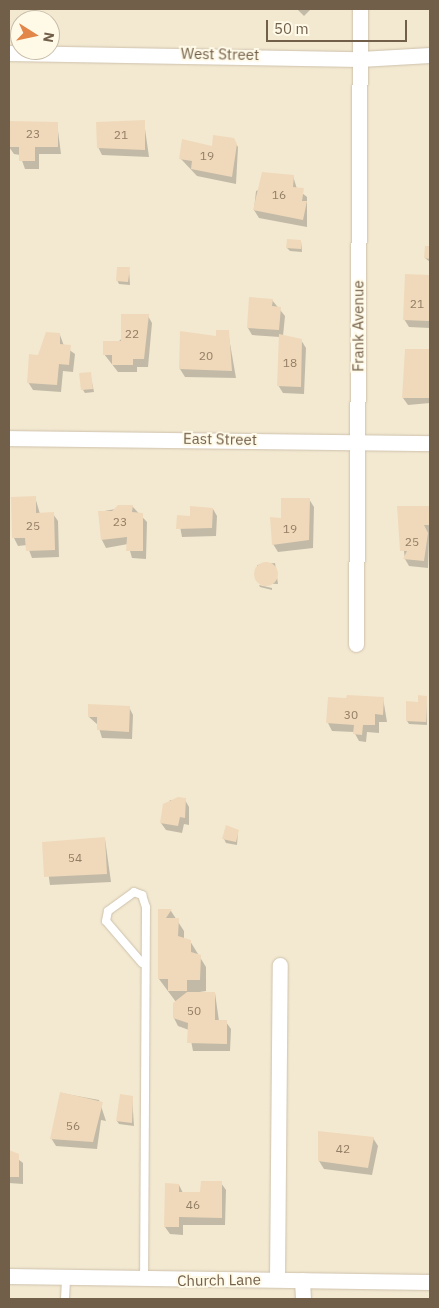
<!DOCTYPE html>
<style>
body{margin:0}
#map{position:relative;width:439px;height:1308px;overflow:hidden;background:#fcf6e2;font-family:"IBM Plex Sans",sans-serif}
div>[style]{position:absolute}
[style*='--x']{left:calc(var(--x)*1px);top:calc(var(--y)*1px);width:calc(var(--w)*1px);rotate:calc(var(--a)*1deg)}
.residential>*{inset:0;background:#f3e9d1}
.shadow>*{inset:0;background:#0003}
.building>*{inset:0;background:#f0d9ba}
.round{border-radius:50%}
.roads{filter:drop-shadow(0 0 1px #cec1ac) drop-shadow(0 0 1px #cec1ac)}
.lane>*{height:8px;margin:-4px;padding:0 4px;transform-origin:4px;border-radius:4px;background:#fff}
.street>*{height:15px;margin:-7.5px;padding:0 7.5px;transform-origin:7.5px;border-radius:7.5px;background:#fff}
span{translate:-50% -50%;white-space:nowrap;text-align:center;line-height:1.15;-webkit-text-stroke:4px #fffae8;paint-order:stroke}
.number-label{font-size:12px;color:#927e65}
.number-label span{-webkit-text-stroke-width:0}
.street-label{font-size:15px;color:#725f49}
.frame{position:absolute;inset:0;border:10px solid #725f49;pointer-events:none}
.north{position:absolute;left:10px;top:10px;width:50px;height:50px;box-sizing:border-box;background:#fffae8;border:1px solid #c7bca8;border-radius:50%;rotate:100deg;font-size:14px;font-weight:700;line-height:20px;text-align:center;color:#725f49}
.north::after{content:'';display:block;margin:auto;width:18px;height:22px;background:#e38649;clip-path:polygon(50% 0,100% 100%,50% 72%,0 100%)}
.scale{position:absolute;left:266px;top:20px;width:141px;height:22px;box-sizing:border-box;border:2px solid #725f49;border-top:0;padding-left:6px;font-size:15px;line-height:18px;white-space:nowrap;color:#725f49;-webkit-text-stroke:4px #fffae8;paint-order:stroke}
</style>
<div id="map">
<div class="residential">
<div style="clip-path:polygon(evenodd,9px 9px,430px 9px,430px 1299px,9px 1299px,9px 9px,20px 20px,50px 20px,50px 50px,20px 50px,20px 20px)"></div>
</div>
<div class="shadow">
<div style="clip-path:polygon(297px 9px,311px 9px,304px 16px)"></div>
<div style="clip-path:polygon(144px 122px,149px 157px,102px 155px,98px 147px)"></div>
<div style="clip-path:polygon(57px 123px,61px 154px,39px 154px,39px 169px,25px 169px,20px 155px,14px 154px,9px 147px)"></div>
<div style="clip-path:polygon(233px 139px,238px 147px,236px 184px,197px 176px,181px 159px)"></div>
<div style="clip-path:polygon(293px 176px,297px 189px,307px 197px,307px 227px,259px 218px,254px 210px,256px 191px)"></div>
<div style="clip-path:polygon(301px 241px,302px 252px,290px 251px,287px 248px)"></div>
<div style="clip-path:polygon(426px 247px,430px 248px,430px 262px,425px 258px)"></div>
<div style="clip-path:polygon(129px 269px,130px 285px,119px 284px,117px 280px)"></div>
<div style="clip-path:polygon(406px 275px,430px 276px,430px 328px,409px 327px,404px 319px)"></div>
<div style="clip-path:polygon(272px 300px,285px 316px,283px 336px,301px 340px,306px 348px,304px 394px,283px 393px,278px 385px,280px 337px,252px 335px,248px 328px)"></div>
<div style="clip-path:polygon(148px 316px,152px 323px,148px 367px,137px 367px,137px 372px,118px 372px,104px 354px)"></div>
<div style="clip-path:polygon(228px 332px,236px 378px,185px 377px,180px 369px)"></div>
<div style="clip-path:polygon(60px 335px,64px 346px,75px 354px,73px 372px,63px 371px,61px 392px,33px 390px,28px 382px,39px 356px)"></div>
<div style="clip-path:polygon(406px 350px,430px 351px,430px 403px,408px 405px,403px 398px)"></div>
<div style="clip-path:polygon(90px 373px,94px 392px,85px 393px,83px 390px)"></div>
<div style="clip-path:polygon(35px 497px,40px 514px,53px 514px,58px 521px,59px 557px,32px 558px,27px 545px,18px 546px,14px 538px,12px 498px)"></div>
<div style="clip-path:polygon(309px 499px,314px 507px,313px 548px,278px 552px,273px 544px,282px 519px)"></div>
<div style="clip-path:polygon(132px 506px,147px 522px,146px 559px,132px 558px,128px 544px,106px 548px,102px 540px,99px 512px)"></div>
<div style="clip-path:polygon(398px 507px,430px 507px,428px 568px,409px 566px,405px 559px)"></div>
<div style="clip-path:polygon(213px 509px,217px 516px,216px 536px,182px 537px,178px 516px,191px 517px)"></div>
<div style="clip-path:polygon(275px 563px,278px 584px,258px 583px,257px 565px)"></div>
<div style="clip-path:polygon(259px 585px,272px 588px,272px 590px,260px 587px)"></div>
<div style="clip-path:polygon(426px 697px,427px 725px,409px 724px,407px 721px)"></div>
<div style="clip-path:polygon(383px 698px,387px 722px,379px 722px,379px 733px,367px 732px,366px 742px,359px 741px,354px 732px,332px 731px,328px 723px)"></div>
<div style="clip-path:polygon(129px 707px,133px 715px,132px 739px,102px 738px,98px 725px,89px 717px)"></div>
<div style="clip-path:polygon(170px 800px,185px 800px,189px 807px,189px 825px,184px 824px,182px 833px,166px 830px,161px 823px)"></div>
<div style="clip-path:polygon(238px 831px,237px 845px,226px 843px,224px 839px)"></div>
<div style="clip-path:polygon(105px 839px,111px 882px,50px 885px,44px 843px)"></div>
<div style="clip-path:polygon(159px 910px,171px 911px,184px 931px,184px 939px,190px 941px,206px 967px,206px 991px,193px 993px,215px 993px,219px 1021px,226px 1022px,231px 1029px,230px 1051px,193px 1051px,189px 1030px,178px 1026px,174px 1018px,176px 1002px,159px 979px)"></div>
<div style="clip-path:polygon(61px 1093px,99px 1100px,106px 1121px,101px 1120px,97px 1149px,56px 1146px,51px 1138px)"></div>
<div style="clip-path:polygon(132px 1097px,134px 1126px,119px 1124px,117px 1121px)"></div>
<div style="clip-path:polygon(320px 1133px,373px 1138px,378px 1146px,372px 1175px,324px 1169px,319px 1161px)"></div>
<div style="clip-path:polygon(9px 1152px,23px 1163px,23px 1184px,9px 1183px)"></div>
<div style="clip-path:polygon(221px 1183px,226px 1190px,225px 1225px,183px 1225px,183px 1235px,170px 1234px,165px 1227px,179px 1185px,183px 1193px,202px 1193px)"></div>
</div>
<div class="building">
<div style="clip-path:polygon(145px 120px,145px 150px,97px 148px,96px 122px)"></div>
<div style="clip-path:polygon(9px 121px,58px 122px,58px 147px,35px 147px,35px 161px,19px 161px,19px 147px,9px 147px)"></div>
<div style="clip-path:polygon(213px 135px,234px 138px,237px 144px,232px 177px,191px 169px,192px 161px,179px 159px,182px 139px,212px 146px)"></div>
<div style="clip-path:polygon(262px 172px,294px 175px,293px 187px,304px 188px,302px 201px,307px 201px,303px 220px,253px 210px)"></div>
<div style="clip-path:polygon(287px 239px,301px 240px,301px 249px,286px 248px)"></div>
<div style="clip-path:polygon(425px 246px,430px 246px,430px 259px,424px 258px)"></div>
<div style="clip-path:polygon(117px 267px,130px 267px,128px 282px,116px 281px)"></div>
<div style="clip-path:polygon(405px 274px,430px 275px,429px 321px,403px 320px)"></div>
<div style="clip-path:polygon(249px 297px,273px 299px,272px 306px,281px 307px,279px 330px,247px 328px)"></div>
<div style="clip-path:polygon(121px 314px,149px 314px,144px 359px,133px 359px,133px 365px,112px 365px,112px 355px,103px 355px,103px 341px,121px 341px)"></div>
<div style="clip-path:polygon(216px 330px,229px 330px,232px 371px,179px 369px,180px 331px,216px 336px)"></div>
<div style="clip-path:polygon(46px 332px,60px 333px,60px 344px,71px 345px,69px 365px,59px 364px,57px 385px,27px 383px,29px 354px,38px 355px)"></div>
<div style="clip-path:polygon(279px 334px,302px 339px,301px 387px,277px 386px)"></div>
<div style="clip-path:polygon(405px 349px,430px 349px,430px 398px,402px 398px)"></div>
<div style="clip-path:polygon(91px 372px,93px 389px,81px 390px,79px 373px)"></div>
<div style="clip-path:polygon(36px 496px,36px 513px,54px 512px,55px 550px,26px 551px,25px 538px,12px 538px,11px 497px)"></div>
<div style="clip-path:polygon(281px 498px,310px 498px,309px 540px,272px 545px,270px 517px,281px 518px)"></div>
<div style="clip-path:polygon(118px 505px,133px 505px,132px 512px,143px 513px,143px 551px,126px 551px,127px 537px,101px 540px,98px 511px,112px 511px)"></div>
<div style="clip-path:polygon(190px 506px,213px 508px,212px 528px,176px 529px,177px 515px,190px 516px)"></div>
<div style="clip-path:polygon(397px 506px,430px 506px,430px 525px,424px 525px,428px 533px,424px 561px,403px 559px,407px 551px,400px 551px)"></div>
<div class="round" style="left:254px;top:562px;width:24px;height:24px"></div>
<div style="clip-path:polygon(347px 695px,384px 697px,383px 715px,375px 714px,375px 725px,363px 725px,362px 735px,353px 734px,354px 725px,326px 723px,328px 697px,346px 698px)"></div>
<div style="clip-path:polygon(418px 695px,427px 696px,426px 722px,406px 721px,406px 701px,418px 702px)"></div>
<div style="clip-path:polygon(88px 704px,130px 706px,129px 732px,97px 730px,97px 717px,88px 717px)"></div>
<div style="clip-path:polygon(178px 797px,186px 798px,185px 818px,180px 817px,178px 826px,160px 823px,163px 804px)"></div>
<div style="clip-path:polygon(226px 825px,239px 830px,236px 842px,222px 839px)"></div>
<div style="clip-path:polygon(105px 837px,107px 874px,44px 877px,42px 842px)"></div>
<div style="clip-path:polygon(158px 909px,172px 909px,166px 918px,179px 918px,178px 936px,191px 940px,191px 952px,201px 955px,200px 980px,187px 980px,187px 991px,168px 991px,168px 979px,158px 979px)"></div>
<div style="clip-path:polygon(187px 992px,215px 992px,215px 1020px,227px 1020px,227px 1044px,187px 1043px,188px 1023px,173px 1018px,173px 1003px)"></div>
<div style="clip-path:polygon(60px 1092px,103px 1102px,93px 1142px,50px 1139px)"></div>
<div style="clip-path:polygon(120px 1094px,133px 1096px,132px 1123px,116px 1121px)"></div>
<div style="clip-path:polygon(318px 1131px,374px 1137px,368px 1168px,318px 1161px)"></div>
<div style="clip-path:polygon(9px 1150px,19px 1154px,19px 1177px,9px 1177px)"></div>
<div style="clip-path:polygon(201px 1181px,222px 1181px,222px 1218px,179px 1217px,179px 1227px,164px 1227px,165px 1183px,179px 1184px,179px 1192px,200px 1192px)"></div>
</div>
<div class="roads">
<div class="lane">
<div style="--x:142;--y:963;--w:55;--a:-130.6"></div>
<div style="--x:106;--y:921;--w:10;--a:-79"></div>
<div style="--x:108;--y:911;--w:32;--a:-36"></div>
<div style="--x:134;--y:892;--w:9;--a:21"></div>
<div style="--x:142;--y:895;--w:13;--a:72"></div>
<div style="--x:146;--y:907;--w:373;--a:90.3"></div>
<div style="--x:65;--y:1299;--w:21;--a:-87"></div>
</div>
<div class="street">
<div style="--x:9;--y:53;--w:351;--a:1"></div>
<div style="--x:360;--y:59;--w:70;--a:-3.3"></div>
<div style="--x:9;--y:438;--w:421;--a:0.7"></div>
<div style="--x:356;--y:644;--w:635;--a:-89.64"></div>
<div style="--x:9;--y:1276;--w:421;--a:0.8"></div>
<div style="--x:277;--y:1279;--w:314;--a:-89.5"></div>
<div style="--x:302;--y:1280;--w:19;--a:87"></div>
</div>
</div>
<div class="number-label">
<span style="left:33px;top:134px">23</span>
<span style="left:121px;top:135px">21</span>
<span style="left:207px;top:156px">19</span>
<span style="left:279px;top:195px">16</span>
<span style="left:417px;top:304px">21</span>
<span style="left:132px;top:334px">22</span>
<span style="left:206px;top:356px">20</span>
<span style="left:290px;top:363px">18</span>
<span style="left:120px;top:522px">23</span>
<span style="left:33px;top:526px">25</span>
<span style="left:290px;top:529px">19</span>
<span style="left:412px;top:542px">25</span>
<span style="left:351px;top:715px">30</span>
<span style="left:75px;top:858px">54</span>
<span style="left:194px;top:1011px">50</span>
<span style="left:73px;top:1126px">56</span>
<span style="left:343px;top:1149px">42</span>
<span style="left:193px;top:1205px">46</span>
</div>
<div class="street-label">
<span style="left:220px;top:54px;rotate:1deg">West Street</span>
<span style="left:358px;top:326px;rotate:-90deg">Frank Avenue</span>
<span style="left:220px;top:439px;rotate:1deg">East Street</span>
<span style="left:219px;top:1280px;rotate:-1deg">Church Lane</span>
</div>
<div class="frame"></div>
<div class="north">N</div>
<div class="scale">50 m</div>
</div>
